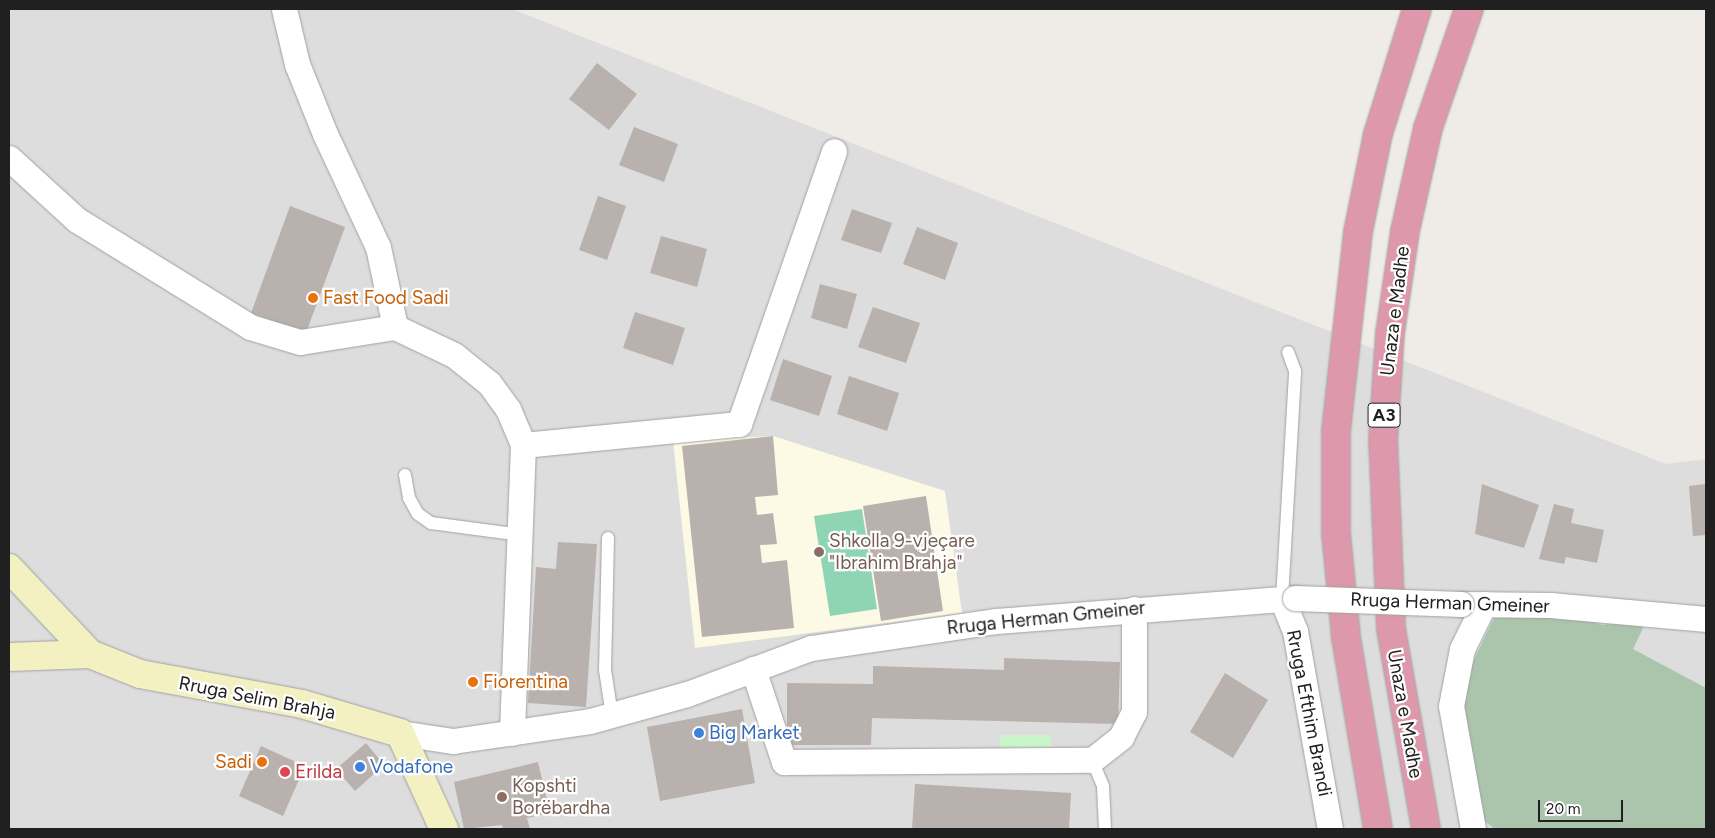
<!DOCTYPE html>
<meta charset="utf-8">
<style>
body{margin:0}
#map{position:relative;width:1715px;height:838px;overflow:hidden;background:#efece7;font-family:Figtree,sans-serif}
div>[style]{position:absolute}
[style*='--x']{left:calc(var(--x)*1px);top:calc(var(--y)*1px);width:calc(var(--w)*1px);rotate:calc(var(--a)*1deg)}
.residential>*{inset:0;background:#dedddd}
.education>*{inset:0;background:#fcfae4}
.cemetery>*{inset:0;background:#abc5ad}
.park>*{inset:0;background:#caf4ca}
.pitch>*{inset:0;background:#8fd5b4}
.building>*{inset:0;background:#b8b1ad}
.roads{filter:drop-shadow(0 0 1px #a1a1a1) drop-shadow(0 0 1px #a1a1a1)}
.lane>*{height:12px;margin:-6px;padding:0 6px;transform-origin:6px;border-radius:6px;background:#fff}
.street>*{height:25px;margin:-12.5px;padding:0 12.5px;transform-origin:12.5px;border-radius:12.5px;background:#fff}
.secondary>*{height:28px;margin:-14px;padding:0 14px;transform-origin:14px;border-radius:14px;background:#f3f1c2}
.highway>*{height:28px;margin:-14px;padding:0 14px;transform-origin:14px;border-radius:14px;background:#dd98ab}
.bridges{filter:drop-shadow(0 0 1px #a1a1a1) drop-shadow(0 0 1px #a1a1a1)}
.street-bridge>*{height:25px;margin:-12.5px;padding:0 12.5px;transform-origin:12.5px;border-radius:12.5px;background:#fff}
.dots>*{width:14px;height:14px;translate:-50% -50%;box-sizing:border-box;border:2px solid #fff;border-radius:50%}
span{translate:-50% -50%;white-space:nowrap;text-align:center;line-height:1.15;-webkit-text-stroke:4.5px #fff;paint-order:stroke}
.shield-label span{padding:1px 4px;background:#fff;border:1px solid;border-radius:4px;-webkit-text-stroke-width:0}
.shield-label{font-size:18px;color:#202020;font-weight:700}
.food-label{font-size:19px;color:#c56008}
.left{translate:0 -50%;text-align:left}
.right{translate:-100% -50%;text-align:right}
.street-label{font-size:19px;color:#202020}
.education-label{font-size:19px;color:#785e54}
.shop-label{font-size:19px;color:#366cbe}
.health-label{font-size:19px;color:#be3a42}
.frame{position:absolute;inset:0;border:10px solid #202020;pointer-events:none}
.scale{position:absolute;left:1538px;top:800px;width:85px;height:22px;box-sizing:border-box;border:2px solid #202020;border-top:0;padding-left:6px;font-size:15px;line-height:18px;white-space:nowrap;color:#202020;-webkit-text-stroke:4px #fff;paint-order:stroke}
</style>
<div id="map">
<div class="residential">
<div style="clip-path:polygon(9px 9px,512px 9px,1666px 464px,1706px 459px,1706px 829px,9px 829px)"></div>
</div>
<div class="education">
<div style="clip-path:polygon(773px 436px,945px 491px,962px 613px,695px 648px,673px 441px)"></div>
</div>
<div class="cemetery">
<div style="clip-path:polygon(1496px 614px,1580px 617px,1602px 625px,1640px 621px,1643px 628px,1633px 649px,1706px 688px,1706px 829px,1495px 829px,1483px 820px,1467px 759px,1463px 695px,1472px 664px)"></div>
</div>
<div class="park">
<div style="clip-path:polygon(1000px 735px,1051px 735px,1051px 753px,1000px 753px)"></div>
</div>
<div class="pitch">
<div style="clip-path:polygon(862px 509px,877px 609px,830px 616px,814px 516px)"></div>
</div>
<div class="building">
<div style="clip-path:polygon(597px 63px,637px 94px,609px 130px,569px 99px)"></div>
<div style="clip-path:polygon(634px 127px,678px 144px,664px 182px,619px 165px)"></div>
<div style="clip-path:polygon(598px 196px,626px 206px,607px 260px,579px 250px)"></div>
<div style="clip-path:polygon(290px 206px,345px 227px,306px 333px,251px 313px)"></div>
<div style="clip-path:polygon(852px 209px,892px 223px,881px 253px,841px 240px)"></div>
<div style="clip-path:polygon(917px 227px,958px 243px,945px 280px,903px 264px)"></div>
<div style="clip-path:polygon(661px 236px,707px 249px,697px 287px,650px 273px)"></div>
<div style="clip-path:polygon(820px 284px,857px 294px,847px 329px,811px 318px)"></div>
<div style="clip-path:polygon(873px 307px,920px 323px,906px 363px,858px 347px)"></div>
<div style="clip-path:polygon(635px 312px,685px 328px,673px 365px,623px 348px)"></div>
<div style="clip-path:polygon(783px 359px,832px 376px,819px 416px,770px 400px)"></div>
<div style="clip-path:polygon(849px 376px,899px 393px,887px 431px,837px 414px)"></div>
<div style="clip-path:polygon(773px 436px,778px 495px,755px 497px,757px 515px,773px 513px,777px 544px,760px 545px,762px 563px,787px 560px,794px 628px,702px 637px,682px 446px)"></div>
<div style="clip-path:polygon(1482px 484px,1539px 505px,1524px 548px,1475px 534px)"></div>
<div style="clip-path:polygon(1706px 484px,1706px 535px,1693px 536px,1689px 486px)"></div>
<div style="clip-path:polygon(926px 496px,943px 611px,881px 621px,863px 506px)"></div>
<div style="clip-path:polygon(1554px 504px,1574px 509px,1571px 523px,1604px 530px,1597px 563px,1566px 557px,1564px 564px,1539px 559px)"></div>
<div style="clip-path:polygon(558px 542px,597px 544px,586px 707px,528px 703px,536px 567px,556px 569px)"></div>
<div style="clip-path:polygon(1004px 658px,1120px 662px,1118px 724px,872px 718px,871px 745px,787px 745px,787px 683px,873px 684px,873px 666px,1004px 670px)"></div>
<div style="clip-path:polygon(1225px 673px,1268px 700px,1233px 758px,1190px 732px)"></div>
<div style="clip-path:polygon(742px 709px,755px 783px,660px 801px,647px 727px)"></div>
<div style="clip-path:polygon(366px 743px,384px 765px,355px 791px,336px 769px)"></div>
<div style="clip-path:polygon(261px 746px,305px 766px,283px 816px,239px 796px)"></div>
<div style="clip-path:polygon(538px 762px,550px 813px,527px 818px,530px 829px,503px 829px,502px 825px,464px 829px,454px 782px)"></div>
<div style="clip-path:polygon(915px 784px,1071px 793px,1069px 829px,912px 829px)"></div>
</div>
<div class="roads">
<div class="lane">
<div style="--x:405;--y:475;--w:23;--a:80"></div>
<div style="--x:409;--y:498;--w:18;--a:61"></div>
<div style="--x:418;--y:514;--w:16;--a:35"></div>
<div style="--x:431;--y:523;--w:91;--a:7.6"></div>
<div style="--x:608;--y:538;--w:132;--a:91.3"></div>
<div style="--x:605;--y:670;--w:46;--a:81.2"></div>
<div style="--x:1282;--y:599;--w:228;--a:-86.7"></div>
<div style="--x:1295;--y:371;--w:20;--a:-110"></div>
<div style="--x:1092;--y:760;--w:28;--a:67"></div>
<div style="--x:1103;--y:786;--w:43;--a:87.3"></div>
</div>
<div class="street">
<div style="--x:284;--y:9;--w:57;--a:76.7"></div>
<div style="--x:297;--y:64;--w:75;--a:68.2"></div>
<div style="--x:325;--y:134;--w:125;--a:64.9"></div>
<div style="--x:378;--y:247;--w:82;--a:78"></div>
<div style="--x:9;--y:158;--w:92;--a:42.4"></div>
<div style="--x:77;--y:220;--w:203;--a:31.7"></div>
<div style="--x:250;--y:327;--w:52;--a:16.7"></div>
<div style="--x:300;--y:342;--w:96;--a:-9"></div>
<div style="--x:395;--y:327;--w:65;--a:25.4"></div>
<div style="--x:454;--y:355;--w:45;--a:38.7"></div>
<div style="--x:489;--y:383;--w:32;--a:54"></div>
<div style="--x:508;--y:409;--w:39;--a:67"></div>
<div style="--x:523;--y:445;--w:288;--a:92.2"></div>
<div style="--x:523;--y:445;--w:217;--a:-5.6"></div>
<div style="--x:739;--y:424;--w:289;--a:-70.8"></div>
<div style="--x:1282;--y:599;--w:35;--a:68"></div>
<div style="--x:1295;--y:631;--w:201;--a:80"></div>
<div style="--x:1461;--y:604;--w:89;--a:0.6"></div>
<div style="--x:1550;--y:605;--w:157;--a:5.1"></div>
<div style="--x:753;--y:669;--w:98;--a:71.6"></div>
<div style="--x:784;--y:762;--w:308;--a:-0.4"></div>
<div style="--x:1092;--y:760;--w:37;--a:-38"></div>
<div style="--x:1121;--y:737;--w:28;--a:-63"></div>
<div style="--x:1134;--y:712;--w:103;--a:-90"></div>
<div style="--x:400;--y:733;--w:54;--a:8.6"></div>
<div style="--x:453;--y:741;--w:138;--a:-8.3"></div>
<div style="--x:590;--y:721;--w:101;--a:-15.6"></div>
<div style="--x:687;--y:694;--w:132;--a:-20.4"></div>
<div style="--x:811;--y:648;--w:187;--a:-8.3"></div>
<div style="--x:996;--y:621;--w:300;--a:-4.4"></div>
<div style="--x:1473;--y:829;--w:125;--a:-100.1"></div>
<div style="--x:1451;--y:706;--w:58;--a:-79.1"></div>
<div style="--x:1462;--y:649;--w:50;--a:-63.9"></div>
</div>
<div class="secondary">
<div style="--x:9;--y:568;--w:118;--a:46.7"></div>
<div style="--x:9;--y:657;--w:81;--a:-2.1"></div>
<div style="--x:90;--y:654;--w:54;--a:21.8"></div>
<div style="--x:140;--y:674;--w:165;--a:10.5"></div>
<div style="--x:302;--y:704;--w:102;--a:16.5"></div>
<div style="--x:400;--y:733;--w:106;--a:65.4"></div>
</div>
<div class="highway">
<div style="--x:1378;--y:829;--w:195;--a:-99.5"></div>
<div style="--x:1346;--y:637;--w:104;--a:-95.5"></div>
<div style="--x:1336;--y:533;--w:102;--a:-90"></div>
<div style="--x:1336;--y:431;--w:200;--a:-83.7"></div>
<div style="--x:1358;--y:232;--w:100;--a:-78.5"></div>
<div style="--x:1378;--y:134;--w:131;--a:-72.7"></div>
<div style="--x:1426;--y:829;--w:204;--a:-99.9"></div>
<div style="--x:1391;--y:628;--w:187;--a:-92.4"></div>
<div style="--x:1383;--y:441;--w:108;--a:-86.3"></div>
<div style="--x:1390;--y:333;--w:103;--a:-81.6"></div>
<div style="--x:1405;--y:231;--w:106;--a:-77.4"></div>
<div style="--x:1428;--y:128;--w:126;--a:-71"></div>
</div>
</div>
<div class="bridges">
<div class="street-bridge">
<div style="--x:1295;--y:598;--w:166;--a:2.1"></div>
</div>
</div>
<div class="dots">
<div style="left:313px;top:298px;background:#e8710a"></div>
<div style="left:819px;top:552px;background:#8d6e63"></div>
<div style="left:473px;top:682px;background:#e8710a"></div>
<div style="left:699px;top:733px;background:#3f7fe0"></div>
<div style="left:262px;top:762px;background:#e8710a"></div>
<div style="left:360px;top:767px;background:#3f7fe0"></div>
<div style="left:285px;top:772px;background:#e0444e"></div>
<div style="left:502px;top:797px;background:#8d6e63"></div>
</div>
<div class="shield-label">
<span style="left:1384px;top:415px">A3</span>
</div>
<div class="food-label">
<span class="left" style="left:323px;top:298px">Fast Food Sadi</span>
<span class="left" style="left:483px;top:682px">Fiorentina</span>
<span class="right" style="left:252px;top:762px">Sadi</span>
</div>
<div class="street-label">
<span style="left:1395px;top:311px;rotate:-83deg">Unaza e Madhe</span>
<span style="left:1450px;top:603px;rotate:2deg">Rruga Herman Gmeiner</span>
<span style="left:1046px;top:618px;rotate:-6deg">Rruga Herman Gmeiner</span>
<span style="left:257px;top:698px;rotate:11deg">Rruga Selim Brahja</span>
<span style="left:1309px;top:713px;rotate:79deg">Rruga Efthim Brandi</span>
<span style="left:1405px;top:714px;rotate:80deg">Unaza e Madhe</span>
</div>
<div class="education-label">
<span class="left" style="left:829px;top:552px">Shkolla 9-vjeçare<br>"Ibrahim Brahja"</span>
<span class="left" style="left:512px;top:797px">Kopshti<br>Borëbardha</span>
</div>
<div class="shop-label">
<span class="left" style="left:709px;top:733px">Big Market</span>
<span class="left" style="left:370px;top:767px">Vodafone</span>
</div>
<div class="health-label">
<span class="left" style="left:295px;top:772px">Erilda</span>
</div>
<div class="frame"></div>
<div class="scale">20 m</div>
</div>
